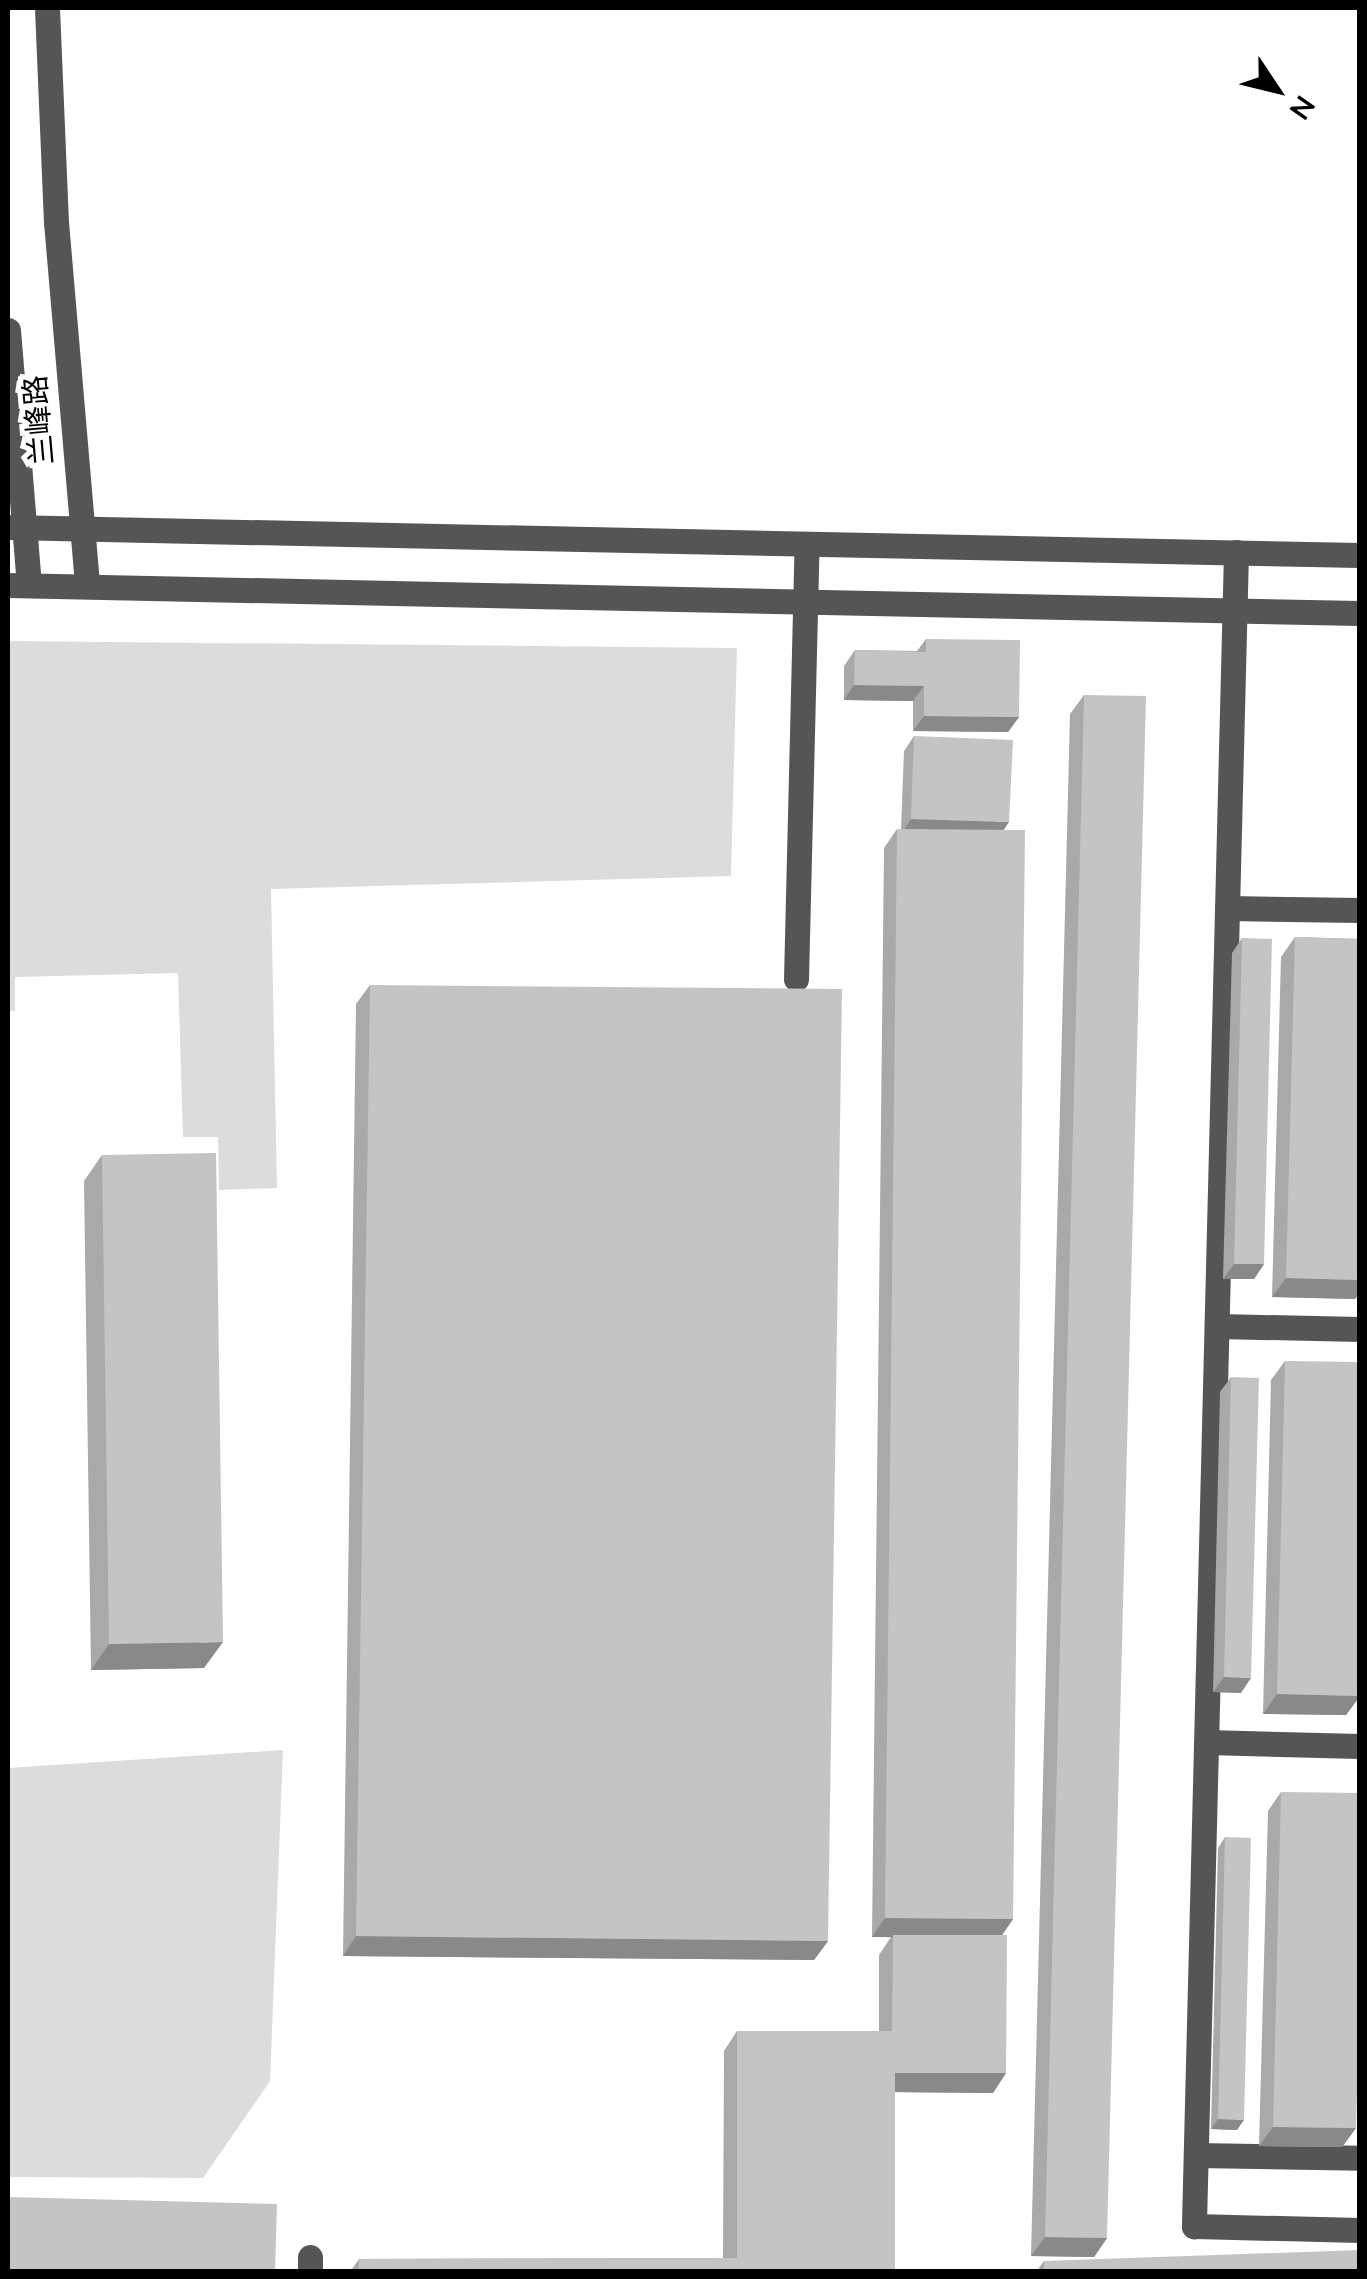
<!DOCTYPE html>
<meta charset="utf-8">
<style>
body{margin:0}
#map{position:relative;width:1367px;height:2279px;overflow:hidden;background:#fff;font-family:"Nunito Sans","Noto Sans SC",sans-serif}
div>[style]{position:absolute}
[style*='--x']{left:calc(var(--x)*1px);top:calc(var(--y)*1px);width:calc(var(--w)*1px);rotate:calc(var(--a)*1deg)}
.green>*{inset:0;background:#dcdcdc}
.minor>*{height:25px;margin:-12.5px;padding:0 12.5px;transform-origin:12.5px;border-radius:12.5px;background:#555}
.wall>*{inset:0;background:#a9a9a9}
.shaded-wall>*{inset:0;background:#898989}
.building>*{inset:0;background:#c4c4c4}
span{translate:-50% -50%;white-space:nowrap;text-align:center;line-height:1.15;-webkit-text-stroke:10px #fff;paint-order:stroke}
.street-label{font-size:30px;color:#000}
.frame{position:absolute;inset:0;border:10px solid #000;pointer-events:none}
.north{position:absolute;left:1227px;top:40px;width:100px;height:100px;-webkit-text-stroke:8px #fff;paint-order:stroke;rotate:125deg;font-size:28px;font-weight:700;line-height:40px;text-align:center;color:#000}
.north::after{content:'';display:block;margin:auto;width:35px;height:45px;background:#000;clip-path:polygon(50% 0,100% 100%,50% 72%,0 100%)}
</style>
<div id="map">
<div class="green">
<div style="clip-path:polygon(8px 641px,737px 648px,731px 876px,271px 889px,277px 1188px,219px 1190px,218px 1137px,183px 1137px,178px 973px,15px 977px,15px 1011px,8px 1011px)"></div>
<div style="clip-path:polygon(283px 1750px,270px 2081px,203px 2178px,8px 2177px,8px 1768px)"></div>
</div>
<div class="minor">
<div style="--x:47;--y:8;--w:214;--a:87.6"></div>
<div style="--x:56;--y:222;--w:365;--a:85.1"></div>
<div style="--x:8;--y:330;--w:256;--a:85.3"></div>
<div style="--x:8;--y:527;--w:1352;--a:1.19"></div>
<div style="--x:1236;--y:552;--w:1675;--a:91.44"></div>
<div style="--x:1194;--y:2226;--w:166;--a:1.4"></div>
<div style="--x:8;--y:585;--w:1352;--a:1.19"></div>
<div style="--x:1227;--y:908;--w:133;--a:0.9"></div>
<div style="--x:796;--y:979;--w:435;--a:-88.6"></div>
<div style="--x:1217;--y:1326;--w:143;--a:1.2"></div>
<div style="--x:1206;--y:1742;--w:154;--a:1.5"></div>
<div style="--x:1196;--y:2155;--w:164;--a:1"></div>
<div style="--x:310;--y:2257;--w:15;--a:90"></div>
</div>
<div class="wall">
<div style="clip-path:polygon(926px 639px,1019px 717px,1008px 732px,913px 731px,913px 701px,844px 700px,844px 666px,855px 650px,917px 651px)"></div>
<div style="clip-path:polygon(1084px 695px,1107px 2238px,1094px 2257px,1031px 2256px,1070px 714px)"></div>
<div style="clip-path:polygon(914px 736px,1004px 830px,1013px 1919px,1002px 1935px,1006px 2073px,993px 2093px,895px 2092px,895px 2272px,350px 2272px,359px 2259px,723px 2258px,724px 2051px,737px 2031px,879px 2031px,879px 1955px,891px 1937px,872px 1937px,884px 848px,897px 829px,901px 829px,904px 751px)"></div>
<div style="clip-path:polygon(1295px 937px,1360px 939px,1360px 1292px,1355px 1299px,1272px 1297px,1281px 957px)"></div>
<div style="clip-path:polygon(1242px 938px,1264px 1264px,1254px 1279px,1223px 1279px,1232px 953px)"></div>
<div style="clip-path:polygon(370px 985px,828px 1941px,814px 1960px,343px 1956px,356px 1004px)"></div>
<div style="clip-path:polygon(102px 1155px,204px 1668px,91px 1670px,84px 1181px)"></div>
<div style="clip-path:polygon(1285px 1361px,1360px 1696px,1346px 1715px,1263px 1714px,1271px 1380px)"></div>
<div style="clip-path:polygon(1231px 1377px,1241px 1693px,1213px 1692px,1220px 1392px)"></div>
<div style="clip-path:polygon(1281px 1792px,1356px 2128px,1342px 2147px,1259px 2146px,1268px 1811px)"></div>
<div style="clip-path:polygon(1225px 1837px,1237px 2130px,1211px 2129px,1218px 1848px)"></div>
<div style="clip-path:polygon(1044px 2261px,1360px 2272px,1036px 2272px)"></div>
</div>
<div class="shaded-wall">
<div style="clip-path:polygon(854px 685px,924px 686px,913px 701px,844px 700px)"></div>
<div style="clip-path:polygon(924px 716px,1019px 717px,1008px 732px,913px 731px)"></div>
<div style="clip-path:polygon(911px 819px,1009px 822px,999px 837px,901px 834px)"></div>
<div style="clip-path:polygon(1234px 1264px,1264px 1264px,1254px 1279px,1223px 1279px)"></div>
<div style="clip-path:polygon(1286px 1278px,1360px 1280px,1360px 1292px,1355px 1299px,1272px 1297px)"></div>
<div style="clip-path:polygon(223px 1642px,204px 1668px,91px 1670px,109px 1644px)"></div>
<div style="clip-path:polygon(1224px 1677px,1251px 1678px,1241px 1693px,1213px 1692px)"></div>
<div style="clip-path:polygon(1277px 1694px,1360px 1696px,1346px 1715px,1263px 1714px)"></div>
<div style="clip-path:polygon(885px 1918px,1013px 1919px,1000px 1938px,872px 1937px)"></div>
<div style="clip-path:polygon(356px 1936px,828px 1941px,814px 1960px,343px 1956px)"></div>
<div style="clip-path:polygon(895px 2073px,1006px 2073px,993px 2093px,882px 2092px)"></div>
<div style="clip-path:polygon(1218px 2119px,1244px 2120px,1237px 2130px,1211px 2129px)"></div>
<div style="clip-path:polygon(1273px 2127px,1356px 2128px,1342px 2147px,1259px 2146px)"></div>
<div style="clip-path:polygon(1045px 2237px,1107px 2238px,1094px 2257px,1031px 2256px)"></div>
</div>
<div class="building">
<div style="clip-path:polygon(926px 639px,1020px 640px,1019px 717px,924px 716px,924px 686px,854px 685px,855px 650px,926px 652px)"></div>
<div style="clip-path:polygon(1084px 695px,1146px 696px,1107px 2238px,1045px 2237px)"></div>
<div style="clip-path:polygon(914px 736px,1013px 740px,1009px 822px,911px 819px)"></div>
<div style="clip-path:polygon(897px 829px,1025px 830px,1013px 1919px,885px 1918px)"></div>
<div style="clip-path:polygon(1295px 937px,1360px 939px,1360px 1280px,1286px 1278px)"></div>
<div style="clip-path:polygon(1242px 938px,1272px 939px,1264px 1264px,1234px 1264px)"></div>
<div style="clip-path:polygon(370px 985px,842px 989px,828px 1941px,356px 1936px)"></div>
<div style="clip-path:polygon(216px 1153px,223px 1642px,109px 1644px,102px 1155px)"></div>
<div style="clip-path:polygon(1285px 1361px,1360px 1362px,1360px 1696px,1277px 1694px)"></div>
<div style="clip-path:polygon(1231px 1377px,1259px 1378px,1251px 1678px,1224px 1677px)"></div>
<div style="clip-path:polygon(1281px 1792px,1360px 1793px,1360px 1985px,1356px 2128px,1273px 2127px)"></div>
<div style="clip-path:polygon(1225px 1837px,1251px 1838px,1244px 2120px,1218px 2119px)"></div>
<div style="clip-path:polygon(893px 1935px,1007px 1935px,1006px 2073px,895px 2073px,895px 2272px,359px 2272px,359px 2259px,737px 2258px,737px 2031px,892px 2031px)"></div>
<div style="clip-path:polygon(8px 2197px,277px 2204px,275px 2272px,8px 2272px)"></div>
<div style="clip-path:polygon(1360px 2250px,1360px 2272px,1044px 2272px,1044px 2261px)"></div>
</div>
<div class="street-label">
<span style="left:40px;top:420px;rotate:-95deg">兰峰路</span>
</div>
<div class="frame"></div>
<div class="north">N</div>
</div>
